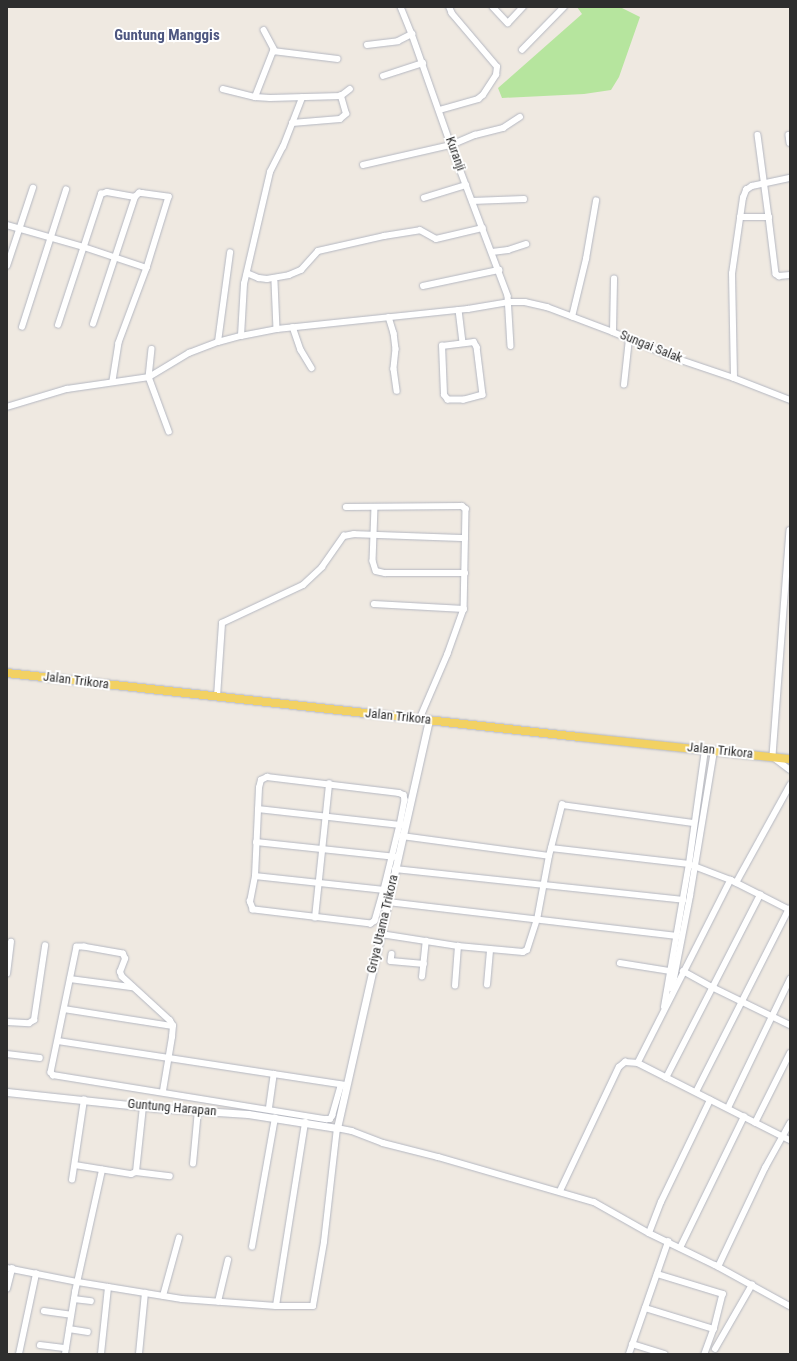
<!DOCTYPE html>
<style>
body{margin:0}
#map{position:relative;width:797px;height:1361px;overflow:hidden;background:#efe9e1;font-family:"Roboto Condensed",sans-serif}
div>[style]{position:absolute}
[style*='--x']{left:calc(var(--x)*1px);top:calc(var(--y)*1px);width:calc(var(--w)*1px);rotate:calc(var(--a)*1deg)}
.green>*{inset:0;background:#b6e59e}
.roads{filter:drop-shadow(0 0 1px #b4b7c1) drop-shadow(0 0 1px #b4b7c1)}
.street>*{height:5.5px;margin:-2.75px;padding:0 2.75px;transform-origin:2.75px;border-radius:2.75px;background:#fff}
.secondary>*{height:7px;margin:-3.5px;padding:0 3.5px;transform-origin:3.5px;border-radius:3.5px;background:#fff}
.primary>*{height:8px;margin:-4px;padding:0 4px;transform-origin:4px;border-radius:4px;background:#f2d163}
span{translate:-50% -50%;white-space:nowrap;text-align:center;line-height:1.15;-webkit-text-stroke:4px #fff;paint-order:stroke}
.street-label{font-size:13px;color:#2e2e2e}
.quarter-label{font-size:15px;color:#4d5680;font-weight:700}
.frame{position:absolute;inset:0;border:8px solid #2e2e2e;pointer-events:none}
</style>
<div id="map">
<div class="green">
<div style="clip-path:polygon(577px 7px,620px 7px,640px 17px,619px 77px,611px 90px,584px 94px,502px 98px,498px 88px,582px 14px)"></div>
</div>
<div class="roads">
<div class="street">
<div style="--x:401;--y:7;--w:29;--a:68"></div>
<div style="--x:412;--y:34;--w:118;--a:70.6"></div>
<div style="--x:451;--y:145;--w:161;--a:69.3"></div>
<div style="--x:508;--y:296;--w:50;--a:86.6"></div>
<div style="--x:493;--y:7;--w:22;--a:47"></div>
<div style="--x:508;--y:23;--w:22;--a:-47"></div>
<div style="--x:264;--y:30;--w:24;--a:62"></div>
<div style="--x:367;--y:45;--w:31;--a:-7"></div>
<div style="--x:398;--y:41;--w:16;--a:-27"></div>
<div style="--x:522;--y:50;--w:60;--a:-45.7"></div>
<div style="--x:383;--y:76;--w:42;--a:-18"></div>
<div style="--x:223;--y:89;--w:33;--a:14"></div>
<div style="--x:255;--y:97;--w:15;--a:4"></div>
<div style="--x:270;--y:98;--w:71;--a:-1.6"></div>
<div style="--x:341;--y:96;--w:11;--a:-38"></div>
<div style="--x:255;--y:97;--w:49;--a:-68.6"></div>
<div style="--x:273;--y:51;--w:65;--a:7"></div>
<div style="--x:440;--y:110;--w:40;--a:-16"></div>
<div style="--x:478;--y:99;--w:6;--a:-39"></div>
<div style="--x:483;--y:95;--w:24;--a:-57"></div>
<div style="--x:496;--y:75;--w:8;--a:-83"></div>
<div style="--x:497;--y:67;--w:70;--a:-130.3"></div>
<div style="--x:452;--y:14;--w:8;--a:-113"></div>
<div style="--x:292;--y:123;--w:48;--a:-4.8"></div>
<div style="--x:340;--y:119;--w:8;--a:-40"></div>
<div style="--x:346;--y:114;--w:19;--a:-106"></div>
<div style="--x:758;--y:135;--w:83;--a:82.4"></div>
<div style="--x:789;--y:135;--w:8;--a:83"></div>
<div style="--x:363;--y:165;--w:90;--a:-12.8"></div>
<div style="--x:451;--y:145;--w:26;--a:-23"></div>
<div style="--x:475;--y:135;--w:29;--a:-14"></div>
<div style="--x:503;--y:128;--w:20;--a:-33"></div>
<div style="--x:424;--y:198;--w:44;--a:-17.2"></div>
<div style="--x:472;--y:201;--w:52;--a:-2.2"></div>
<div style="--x:740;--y:217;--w:29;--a:0"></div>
<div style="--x:769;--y:217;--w:57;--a:83"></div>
<div style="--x:776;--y:274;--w:4;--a:34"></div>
<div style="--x:779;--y:276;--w:11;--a:-5"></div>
<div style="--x:7;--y:225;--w:80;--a:15.9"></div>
<div style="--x:84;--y:247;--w:66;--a:18.4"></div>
<div style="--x:492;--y:252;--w:16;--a:-7"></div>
<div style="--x:508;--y:250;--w:19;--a:-18"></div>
<div style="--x:7;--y:266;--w:82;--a:-71.6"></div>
<div style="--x:247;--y:273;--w:13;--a:23"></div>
<div style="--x:259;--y:278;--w:8;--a:7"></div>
<div style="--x:267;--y:279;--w:22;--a:-10"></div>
<div style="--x:289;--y:275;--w:13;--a:-23"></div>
<div style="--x:301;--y:270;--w:25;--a:-48"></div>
<div style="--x:318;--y:251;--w:68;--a:-12.8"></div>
<div style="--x:384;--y:236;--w:36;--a:-9"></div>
<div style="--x:420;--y:230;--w:18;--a:29"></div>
<div style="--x:436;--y:239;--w:48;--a:-13.2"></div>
<div style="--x:275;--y:282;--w:47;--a:87.6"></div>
<div style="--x:423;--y:286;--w:78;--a:-11.9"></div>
<div style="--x:459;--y:310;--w:33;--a:83"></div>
<div style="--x:389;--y:317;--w:17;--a:73"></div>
<div style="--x:394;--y:333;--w:16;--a:83"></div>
<div style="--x:396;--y:349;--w:20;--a:96"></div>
<div style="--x:394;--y:369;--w:22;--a:82"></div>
<div style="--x:572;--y:317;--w:60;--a:-76.4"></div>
<div style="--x:586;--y:259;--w:59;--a:-80.2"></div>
<div style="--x:93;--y:324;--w:134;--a:-71.7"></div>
<div style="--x:135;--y:197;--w:6;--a:-45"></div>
<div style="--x:139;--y:193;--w:3;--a:0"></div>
<div style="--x:142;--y:193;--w:27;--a:8"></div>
<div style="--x:169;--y:197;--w:74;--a:107.2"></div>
<div style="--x:147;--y:268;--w:80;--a:110.5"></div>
<div style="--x:119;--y:343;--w:39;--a:99"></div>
<div style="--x:58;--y:325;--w:138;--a:-71.8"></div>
<div style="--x:101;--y:194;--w:6;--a:-18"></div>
<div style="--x:107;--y:192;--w:28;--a:10"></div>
<div style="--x:22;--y:327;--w:144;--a:-72.2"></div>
<div style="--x:293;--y:327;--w:24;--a:71"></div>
<div style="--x:301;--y:350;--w:21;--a:59"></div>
<div style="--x:613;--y:332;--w:53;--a:-88.9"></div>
<div style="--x:241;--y:336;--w:52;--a:-86.7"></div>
<div style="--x:244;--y:284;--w:115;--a:-76.9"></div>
<div style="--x:270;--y:172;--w:28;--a:-63"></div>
<div style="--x:283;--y:147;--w:53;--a:-68.8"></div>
<div style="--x:218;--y:342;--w:90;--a:-82.3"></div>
<div style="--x:474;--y:342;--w:6;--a:59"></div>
<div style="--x:477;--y:347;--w:48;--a:82.9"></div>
<div style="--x:483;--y:395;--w:20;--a:165"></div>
<div style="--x:464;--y:400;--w:16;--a:180"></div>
<div style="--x:448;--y:400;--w:6;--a:-129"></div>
<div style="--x:444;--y:395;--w:49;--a:-92.3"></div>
<div style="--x:442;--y:346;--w:32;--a:-7"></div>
<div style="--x:152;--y:349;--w:28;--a:96"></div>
<div style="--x:149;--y:377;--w:58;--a:69.7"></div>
<div style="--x:734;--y:378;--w:104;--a:-91.1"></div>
<div style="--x:732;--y:274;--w:77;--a:-81.8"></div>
<div style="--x:743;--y:198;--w:9;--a:-69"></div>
<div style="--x:746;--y:190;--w:7;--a:-34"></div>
<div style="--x:752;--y:186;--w:39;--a:-12"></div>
<div style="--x:624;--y:385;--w:46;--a:-83.8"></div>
<div style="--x:7;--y:407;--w:63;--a:-16.7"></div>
<div style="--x:67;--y:389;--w:83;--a:-8.3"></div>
<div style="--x:149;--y:377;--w:47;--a:-31"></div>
<div style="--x:189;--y:353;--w:31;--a:-21"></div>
<div style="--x:218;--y:342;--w:24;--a:-15"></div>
<div style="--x:241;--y:336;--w:37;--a:-11"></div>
<div style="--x:277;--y:329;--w:192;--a:-6"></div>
<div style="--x:468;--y:309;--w:42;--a:-9.7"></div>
<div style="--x:509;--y:302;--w:16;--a:0"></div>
<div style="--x:525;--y:302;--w:23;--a:13"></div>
<div style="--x:547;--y:307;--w:71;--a:20.7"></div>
<div style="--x:613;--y:332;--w:67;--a:22.8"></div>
<div style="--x:675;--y:358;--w:62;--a:18.7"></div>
<div style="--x:734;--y:378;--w:60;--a:21.4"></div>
<div style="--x:346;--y:507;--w:116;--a:-0.5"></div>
<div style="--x:462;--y:506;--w:5;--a:37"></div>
<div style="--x:466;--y:509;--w:100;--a:91.1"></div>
<div style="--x:464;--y:609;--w:48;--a:109.6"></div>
<div style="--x:448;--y:654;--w:71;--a:113.3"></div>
<div style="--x:375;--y:507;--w:54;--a:92.1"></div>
<div style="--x:373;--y:561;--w:10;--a:73"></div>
<div style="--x:376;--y:571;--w:9;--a:13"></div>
<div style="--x:385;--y:573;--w:80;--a:0"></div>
<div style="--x:790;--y:530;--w:228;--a:94.3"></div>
<div style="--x:773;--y:757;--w:21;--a:37"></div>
<div style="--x:374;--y:604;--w:90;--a:3.2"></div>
<div style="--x:217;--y:697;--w:74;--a:-86.1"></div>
<div style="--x:222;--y:623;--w:89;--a:-25.1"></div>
<div style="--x:303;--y:585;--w:26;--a:-43"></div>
<div style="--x:322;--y:567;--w:38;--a:-55"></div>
<div style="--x:344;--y:536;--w:10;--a:-11"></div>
<div style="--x:354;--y:534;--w:111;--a:2.1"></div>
<div style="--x:267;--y:777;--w:133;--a:6.9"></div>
<div style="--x:399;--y:793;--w:5;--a:22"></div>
<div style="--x:404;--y:795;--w:5;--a:79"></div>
<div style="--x:405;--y:800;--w:25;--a:101"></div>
<div style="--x:400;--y:825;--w:67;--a:103.8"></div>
<div style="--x:384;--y:890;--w:32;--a:106"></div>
<div style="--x:375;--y:921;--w:5;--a:143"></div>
<div style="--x:371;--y:924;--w:119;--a:-173.2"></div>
<div style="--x:253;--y:910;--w:9;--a:-111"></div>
<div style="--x:250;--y:902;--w:26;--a:-79"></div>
<div style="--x:255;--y:876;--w:88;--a:-87.4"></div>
<div style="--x:259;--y:788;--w:8;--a:-76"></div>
<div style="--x:261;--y:780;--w:7;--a:-27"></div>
<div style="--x:258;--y:809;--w:143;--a:6.4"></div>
<div style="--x:402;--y:836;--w:148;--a:7.7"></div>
<div style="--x:256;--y:842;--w:141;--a:6.1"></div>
<div style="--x:551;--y:848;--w:139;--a:6.6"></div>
<div style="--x:689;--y:864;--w:45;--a:20.9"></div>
<div style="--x:731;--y:880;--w:66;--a:27"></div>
<div style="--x:395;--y:869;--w:290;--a:6.1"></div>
<div style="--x:255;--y:876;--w:130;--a:6.2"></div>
<div style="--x:731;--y:880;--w:205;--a:116.9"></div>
<div style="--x:638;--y:1063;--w:170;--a:26.9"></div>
<div style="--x:736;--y:883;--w:112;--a:-61.1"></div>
<div style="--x:388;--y:902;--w:291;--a:6.7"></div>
<div style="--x:315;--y:918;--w:135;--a:-84"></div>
<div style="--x:381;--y:934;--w:78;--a:8.9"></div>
<div style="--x:458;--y:946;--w:65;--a:5.3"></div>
<div style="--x:523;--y:952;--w:4;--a:-27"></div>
<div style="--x:527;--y:950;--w:32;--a:-72"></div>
<div style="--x:537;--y:920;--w:65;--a:-79.4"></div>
<div style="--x:549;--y:856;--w:53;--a:-75.7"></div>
<div style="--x:562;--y:805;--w:133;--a:7.8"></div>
<div style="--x:392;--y:954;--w:7;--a:98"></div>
<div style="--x:391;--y:961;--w:33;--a:5"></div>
<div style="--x:620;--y:963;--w:51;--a:9.1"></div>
<div style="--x:683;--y:971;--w:33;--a:29"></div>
<div style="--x:712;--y:987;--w:87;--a:26"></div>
<div style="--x:7;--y:974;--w:32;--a:-83"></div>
<div style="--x:422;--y:977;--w:36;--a:-84"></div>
<div style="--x:70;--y:979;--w:63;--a:7.4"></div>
<div style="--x:487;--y:985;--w:35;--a:-85"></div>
<div style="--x:455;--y:986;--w:40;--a:-85.7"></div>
<div style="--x:672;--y:989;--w:95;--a:-79"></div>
<div style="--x:690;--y:896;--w:147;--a:-80.6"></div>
<div style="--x:664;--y:1007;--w:145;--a:-80.1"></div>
<div style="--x:689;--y:864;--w:115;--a:-82"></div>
<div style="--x:64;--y:1009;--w:110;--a:8.9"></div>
<div style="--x:7;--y:1022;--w:22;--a:3"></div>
<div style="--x:29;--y:1023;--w:6;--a:-31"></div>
<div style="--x:34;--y:1020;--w:75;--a:-81.5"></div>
<div style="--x:58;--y:1041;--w:289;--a:8.7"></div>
<div style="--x:7;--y:1054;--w:33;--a:7"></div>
<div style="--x:666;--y:1078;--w:206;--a:-62.8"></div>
<div style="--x:163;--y:1091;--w:55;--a:-80.5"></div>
<div style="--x:172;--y:1037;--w:11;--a:-85"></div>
<div style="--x:173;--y:1026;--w:6;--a:-121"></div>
<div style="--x:170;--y:1021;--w:65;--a:-137.5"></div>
<div style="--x:122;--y:977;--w:5;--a:-112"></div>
<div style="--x:120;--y:972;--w:14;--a:-69"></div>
<div style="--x:125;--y:959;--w:5;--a:-112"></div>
<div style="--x:123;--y:954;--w:39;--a:-170"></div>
<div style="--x:85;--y:947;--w:8;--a:180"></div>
<div style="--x:77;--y:947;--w:128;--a:101.7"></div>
<div style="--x:51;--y:1072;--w:4;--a:56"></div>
<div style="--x:53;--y:1075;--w:277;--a:9.2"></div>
<div style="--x:326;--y:1119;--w:4;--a:0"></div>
<div style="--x:330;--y:1119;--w:4;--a:-56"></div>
<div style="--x:332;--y:1116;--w:32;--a:-74"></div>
<div style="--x:696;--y:1092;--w:205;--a:-63.1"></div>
<div style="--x:269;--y:1108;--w:34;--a:-82"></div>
<div style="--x:728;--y:1108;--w:143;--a:-64.3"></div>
<div style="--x:755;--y:1123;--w:78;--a:-63.4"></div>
<div style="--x:193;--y:1164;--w:54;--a:-84.7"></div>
<div style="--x:75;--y:1165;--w:57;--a:9.1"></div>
<div style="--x:131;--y:1174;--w:5;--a:-22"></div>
<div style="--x:136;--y:1172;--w:34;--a:7"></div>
<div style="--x:136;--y:1172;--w:66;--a:-83.9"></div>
<div style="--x:72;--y:1180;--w:81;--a:-81.5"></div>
<div style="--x:560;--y:1191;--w:137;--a:-64.6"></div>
<div style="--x:619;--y:1067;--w:8;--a:-40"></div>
<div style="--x:625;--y:1062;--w:13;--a:4"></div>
<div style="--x:649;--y:1233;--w:33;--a:-69"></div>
<div style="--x:661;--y:1202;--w:113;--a:-64.3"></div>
<div style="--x:252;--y:1247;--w:131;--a:-79.9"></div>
<div style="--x:680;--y:1248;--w:146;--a:-64"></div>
<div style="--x:718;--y:1267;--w:110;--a:-64.6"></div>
<div style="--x:765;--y:1168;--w:51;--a:-60.9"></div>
<div style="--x:7;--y:1268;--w:72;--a:11.2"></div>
<div style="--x:78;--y:1282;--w:105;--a:9.3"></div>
<div style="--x:182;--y:1299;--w:94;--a:4.3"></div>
<div style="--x:276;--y:1306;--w:37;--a:0"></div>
<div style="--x:313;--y:1306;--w:65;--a:-80.2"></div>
<div style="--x:324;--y:1242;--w:115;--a:-83.5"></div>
<div style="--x:337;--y:1128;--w:15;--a:11"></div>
<div style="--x:352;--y:1131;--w:33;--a:21"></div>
<div style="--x:383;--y:1143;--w:57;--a:14.3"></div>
<div style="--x:438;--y:1157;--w:162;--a:16.1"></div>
<div style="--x:594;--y:1202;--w:63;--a:29.4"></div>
<div style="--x:649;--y:1233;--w:73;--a:25.9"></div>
<div style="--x:715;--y:1265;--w:85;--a:28.7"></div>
<div style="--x:657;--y:1274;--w:69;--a:16.9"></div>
<div style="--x:723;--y:1294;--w:36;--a:104"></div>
<div style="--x:714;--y:1329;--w:27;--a:110"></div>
<div style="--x:7;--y:1289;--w:21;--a:-76"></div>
<div style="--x:163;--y:1296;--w:60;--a:-74.6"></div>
<div style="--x:74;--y:1299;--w:17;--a:7"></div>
<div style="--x:218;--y:1302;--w:43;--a:-76.6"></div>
<div style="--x:276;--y:1306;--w:186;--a:-81"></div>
<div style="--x:645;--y:1308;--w:72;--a:16.9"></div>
<div style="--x:44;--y:1311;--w:27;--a:8"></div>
<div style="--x:69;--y:1329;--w:19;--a:9"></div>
<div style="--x:632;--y:1344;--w:34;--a:17"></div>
<div style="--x:40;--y:1345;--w:26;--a:7"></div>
<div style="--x:715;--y:1349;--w:74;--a:-60"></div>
<div style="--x:19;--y:1354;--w:82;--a:-78"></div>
<div style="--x:65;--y:1354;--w:63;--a:-80.8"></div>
<div style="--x:75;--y:1292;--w:125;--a:-77.5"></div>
<div style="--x:101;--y:1354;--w:67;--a:-84"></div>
<div style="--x:139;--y:1354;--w:61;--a:-84.4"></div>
<div style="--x:629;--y:1354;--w:119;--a:-70.8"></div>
</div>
<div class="secondary">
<div style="--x:7;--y:1092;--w:151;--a:6.1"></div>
<div style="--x:157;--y:1108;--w:91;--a:3.8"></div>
<div style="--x:248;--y:1114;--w:90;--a:8.9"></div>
<div style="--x:337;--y:1128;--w:418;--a:-77.3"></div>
</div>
<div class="primary">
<div style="--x:7;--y:673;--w:576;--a:6.38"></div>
<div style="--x:579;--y:737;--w:212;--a:6"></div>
</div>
</div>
<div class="street-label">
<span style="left:455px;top:154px;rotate:70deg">Kuranji</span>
<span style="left:651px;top:347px;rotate:22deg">Sungai Salak</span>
<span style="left:76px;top:681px;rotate:7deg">Jalan Trikora</span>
<span style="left:398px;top:717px;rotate:6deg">Jalan Trikora</span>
<span style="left:720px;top:751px;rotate:6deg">Jalan Trikora</span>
<span style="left:383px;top:924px;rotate:-77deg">Griya Utama Trikora</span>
<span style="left:172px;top:1108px;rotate:5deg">Guntung Harapan</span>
</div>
<div class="quarter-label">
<span style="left:167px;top:36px">Guntung Manggis</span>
</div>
<div class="frame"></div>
</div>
